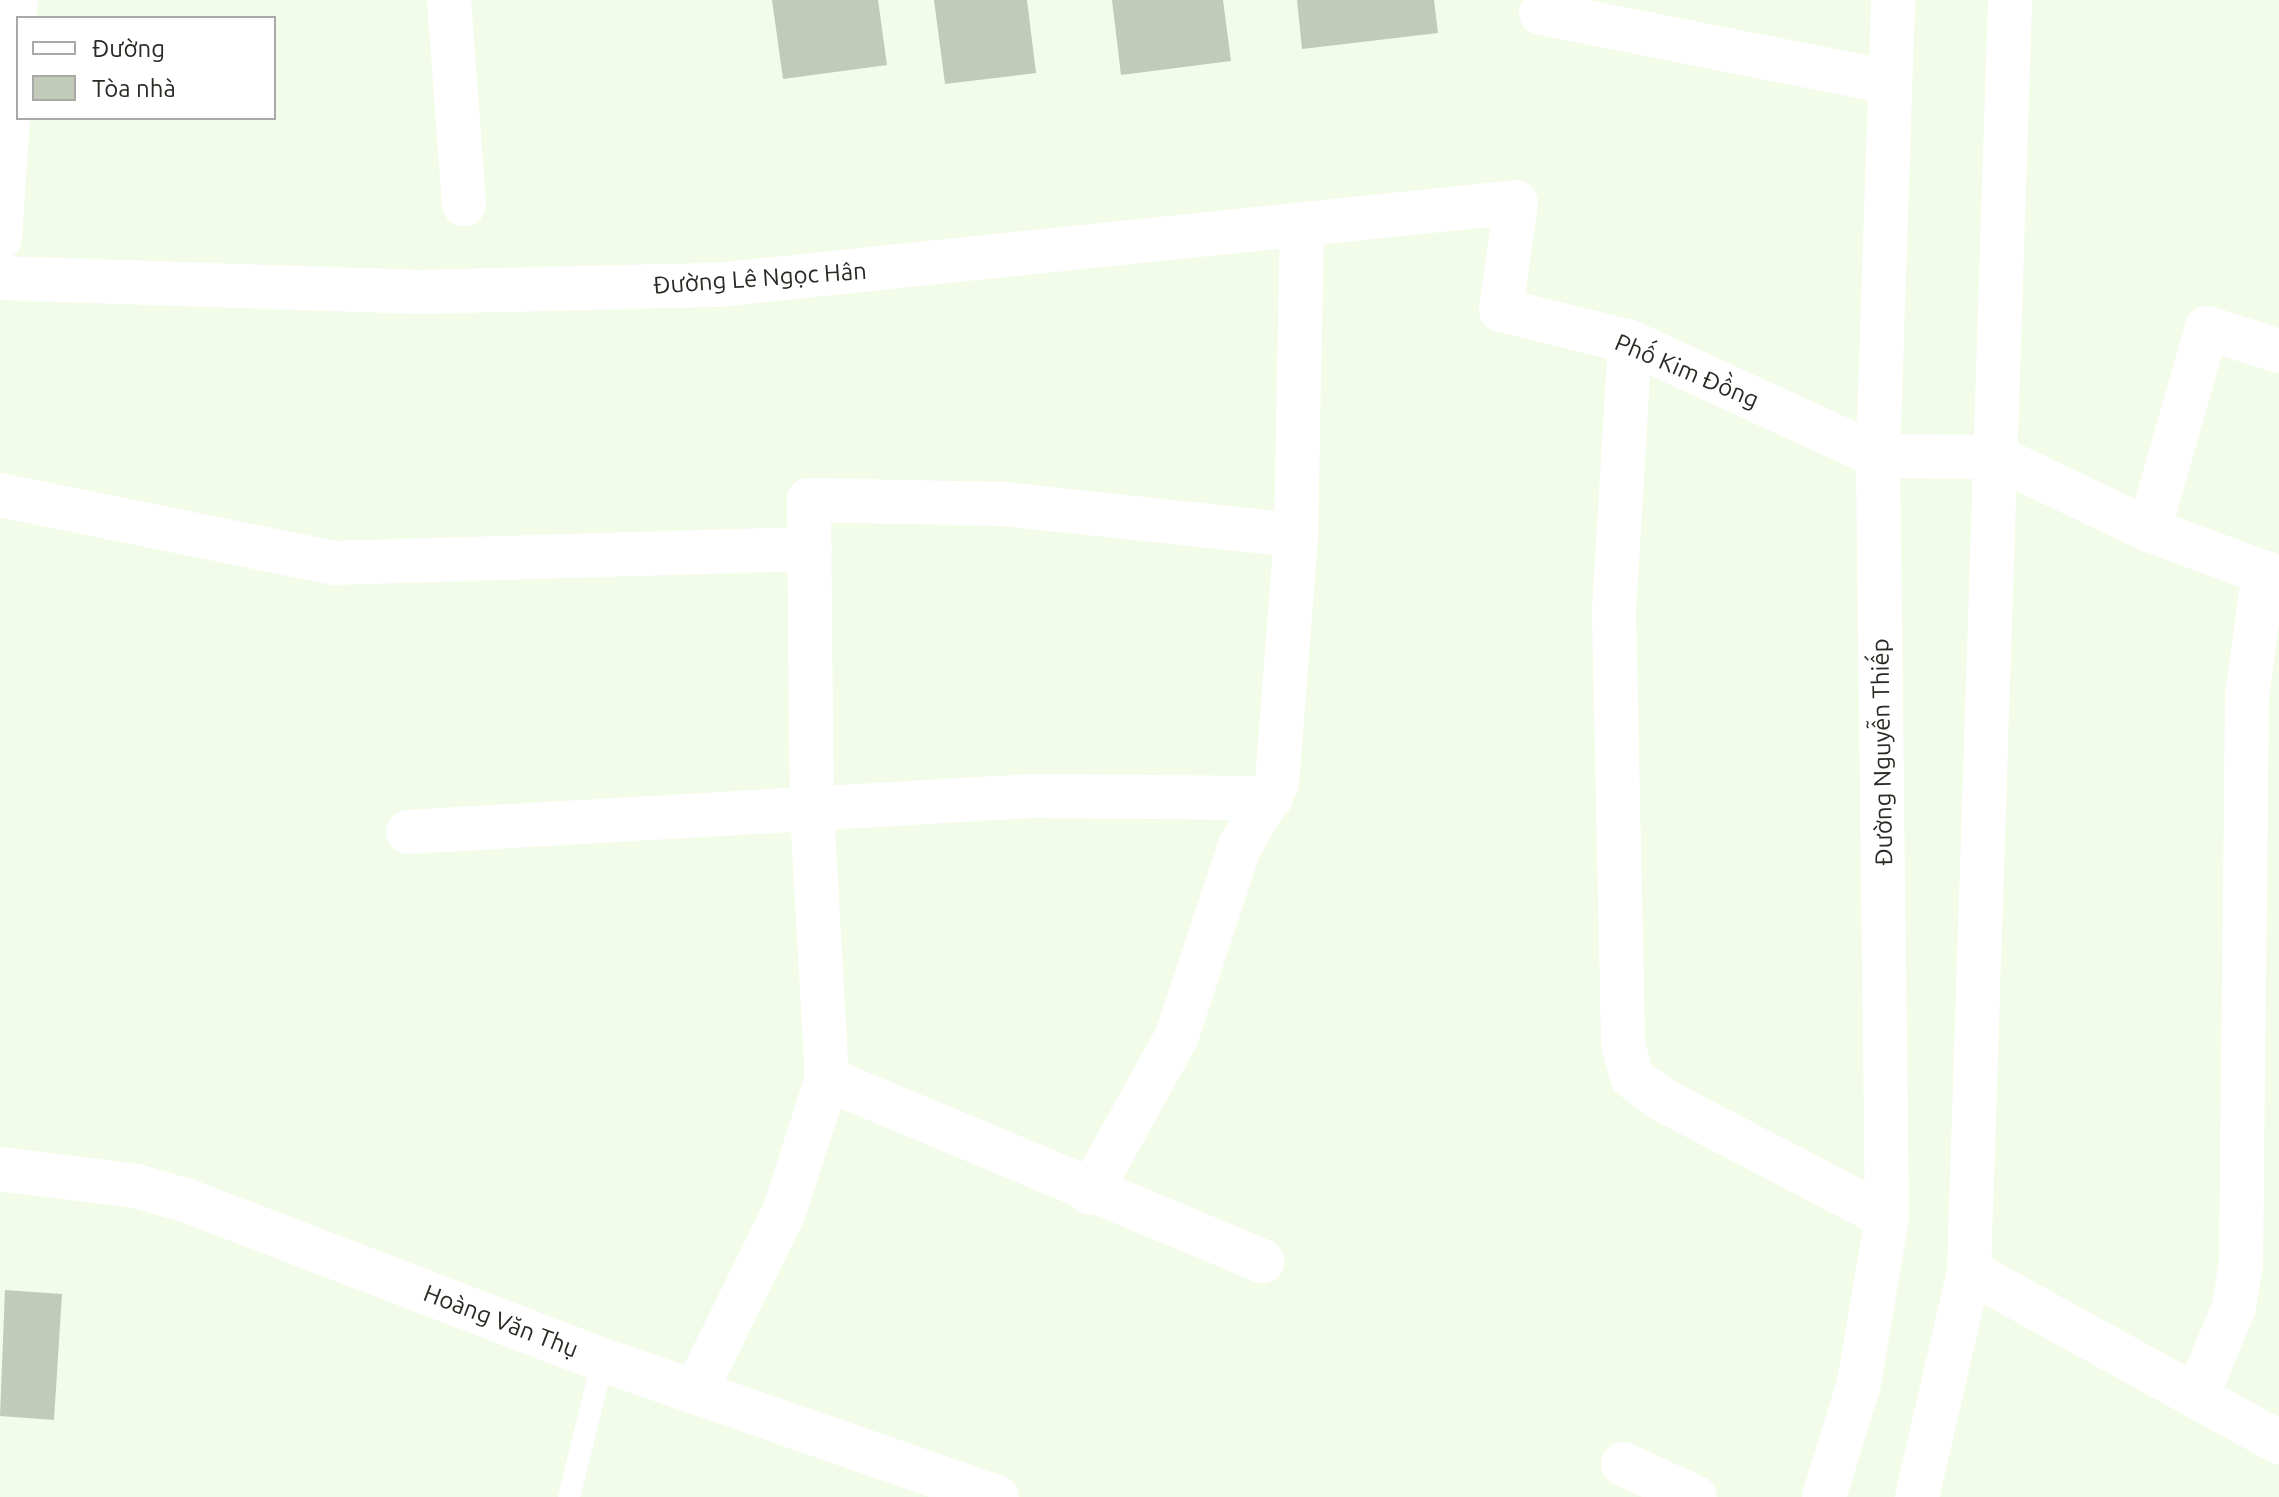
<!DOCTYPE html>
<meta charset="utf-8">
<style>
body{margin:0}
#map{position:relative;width:2279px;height:1497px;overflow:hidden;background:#f3fce9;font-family:Ubuntu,sans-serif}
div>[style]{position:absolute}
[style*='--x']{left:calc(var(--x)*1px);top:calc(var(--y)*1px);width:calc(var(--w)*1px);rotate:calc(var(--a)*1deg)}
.building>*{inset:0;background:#c2cbb8}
.lane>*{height:22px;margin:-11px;padding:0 11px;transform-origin:11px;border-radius:11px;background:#fff}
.street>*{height:44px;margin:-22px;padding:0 22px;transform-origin:22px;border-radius:22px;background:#fff}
.secondary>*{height:44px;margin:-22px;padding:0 22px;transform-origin:22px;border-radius:22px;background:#fff}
span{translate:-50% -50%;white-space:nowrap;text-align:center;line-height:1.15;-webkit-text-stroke:6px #fff;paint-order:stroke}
.street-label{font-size:24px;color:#282b24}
.legend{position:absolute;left:16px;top:16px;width:260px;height:104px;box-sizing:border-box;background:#fff;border:2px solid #a9aaa7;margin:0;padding:10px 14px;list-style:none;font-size:24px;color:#282b24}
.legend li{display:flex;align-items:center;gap:16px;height:40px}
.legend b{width:40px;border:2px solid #a9aaa7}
</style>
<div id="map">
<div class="building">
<div style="clip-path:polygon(772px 0,878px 0,887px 65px,783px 79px)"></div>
<div style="clip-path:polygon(934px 0,1027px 0,1036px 73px,945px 84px)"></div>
<div style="clip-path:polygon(1112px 0,1223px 0,1231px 61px,1121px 75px)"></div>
<div style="clip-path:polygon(1297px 0,1434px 0,1438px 33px,1302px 49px)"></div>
<div style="clip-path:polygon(5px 1290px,62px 1294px,54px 1420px,0 1416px)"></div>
</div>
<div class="lane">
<div style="--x:569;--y:1497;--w:141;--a:-76.1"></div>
</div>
<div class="street">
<div style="--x:449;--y:0;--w:205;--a:85.8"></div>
<div style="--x:1541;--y:13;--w:356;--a:11.2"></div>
<div style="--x:0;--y:238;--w:239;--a:-86.2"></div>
<div style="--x:0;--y:278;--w:421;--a:1.9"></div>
<div style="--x:421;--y:292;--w:296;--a:-1.4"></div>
<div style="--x:717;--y:285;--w:803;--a:-5.93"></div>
<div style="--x:1516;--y:202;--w:109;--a:97.9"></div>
<div style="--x:1501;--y:310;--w:133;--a:13.9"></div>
<div style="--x:1630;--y:342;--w:273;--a:24.7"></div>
<div style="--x:1630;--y:342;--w:268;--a:93.4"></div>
<div style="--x:1614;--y:610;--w:434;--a:88.8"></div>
<div style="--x:1623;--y:1044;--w:34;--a:75"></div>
<div style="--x:1632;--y:1077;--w:36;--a:37"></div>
<div style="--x:1661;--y:1099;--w:255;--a:27.6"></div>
<div style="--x:1996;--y:457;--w:170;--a:25.5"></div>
<div style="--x:2149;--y:530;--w:139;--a:20.3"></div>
<div style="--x:0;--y:495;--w:341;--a:11.5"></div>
<div style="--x:334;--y:563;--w:476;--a:-1.7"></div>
<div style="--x:2149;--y:530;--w:210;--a:-74"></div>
<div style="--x:2207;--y:328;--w:76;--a:17.7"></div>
<div style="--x:408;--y:832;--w:626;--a:-3.3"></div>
<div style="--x:1033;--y:796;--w:238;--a:0.5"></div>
<div style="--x:827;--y:1079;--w:472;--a:22.7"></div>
<div style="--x:0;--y:1169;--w:137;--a:7.1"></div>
<div style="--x:136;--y:1186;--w:54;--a:16.1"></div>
<div style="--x:188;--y:1201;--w:444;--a:21"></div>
<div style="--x:603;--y:1360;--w:417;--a:19.2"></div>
<div style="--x:1090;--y:1193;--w:177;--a:-61"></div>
<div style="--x:1176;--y:1038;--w:202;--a:-71.6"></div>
<div style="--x:1240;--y:846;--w:73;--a:-59.6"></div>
<div style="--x:1277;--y:783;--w:249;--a:-85.6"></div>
<div style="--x:1296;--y:535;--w:308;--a:-88.9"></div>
<div style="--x:1969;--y:1271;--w:354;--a:28.9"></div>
<div style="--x:695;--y:1392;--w:201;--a:-63.7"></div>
<div style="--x:784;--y:1212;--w:140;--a:-72.1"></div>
<div style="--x:827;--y:1079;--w:270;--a:-93.2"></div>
<div style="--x:812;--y:809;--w:309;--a:-90.6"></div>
<div style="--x:809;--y:500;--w:195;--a:1.2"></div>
<div style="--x:1004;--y:504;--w:294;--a:6.1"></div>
<div style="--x:2197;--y:1396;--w:96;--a:-67.4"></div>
<div style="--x:2234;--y:1307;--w:44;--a:-80.8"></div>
<div style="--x:2241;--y:1264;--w:568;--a:-89.39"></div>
<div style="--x:2247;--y:696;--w:125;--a:-82.2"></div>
<div style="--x:1623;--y:1464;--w:79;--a:24.6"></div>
</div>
<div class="secondary">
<div style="--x:1878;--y:456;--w:118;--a:0.5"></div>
<div style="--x:1824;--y:1497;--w:119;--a:-72.9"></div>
<div style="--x:1859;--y:1383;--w:168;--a:-80.4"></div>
<div style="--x:1887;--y:1217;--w:761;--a:-90.68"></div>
<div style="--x:1878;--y:456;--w:456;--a:-88.1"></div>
<div style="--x:1917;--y:1497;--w:232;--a:-77"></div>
<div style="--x:1969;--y:1271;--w:1272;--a:-88.15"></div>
</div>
<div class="street-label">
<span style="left:760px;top:278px;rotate:-4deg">Đường Lê Ngọc Hân</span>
<span style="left:1687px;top:371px;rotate:23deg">Phố Kim Đồng</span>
<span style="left:1882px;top:752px;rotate:-91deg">Đường Nguyễn Thiếp</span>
<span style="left:501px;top:1321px;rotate:21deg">Hoàng Văn Thụ</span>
</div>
<ul class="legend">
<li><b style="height:10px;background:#fff"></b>Đường</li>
<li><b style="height:22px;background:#c2cbb8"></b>Tòa nhà</li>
</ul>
</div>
